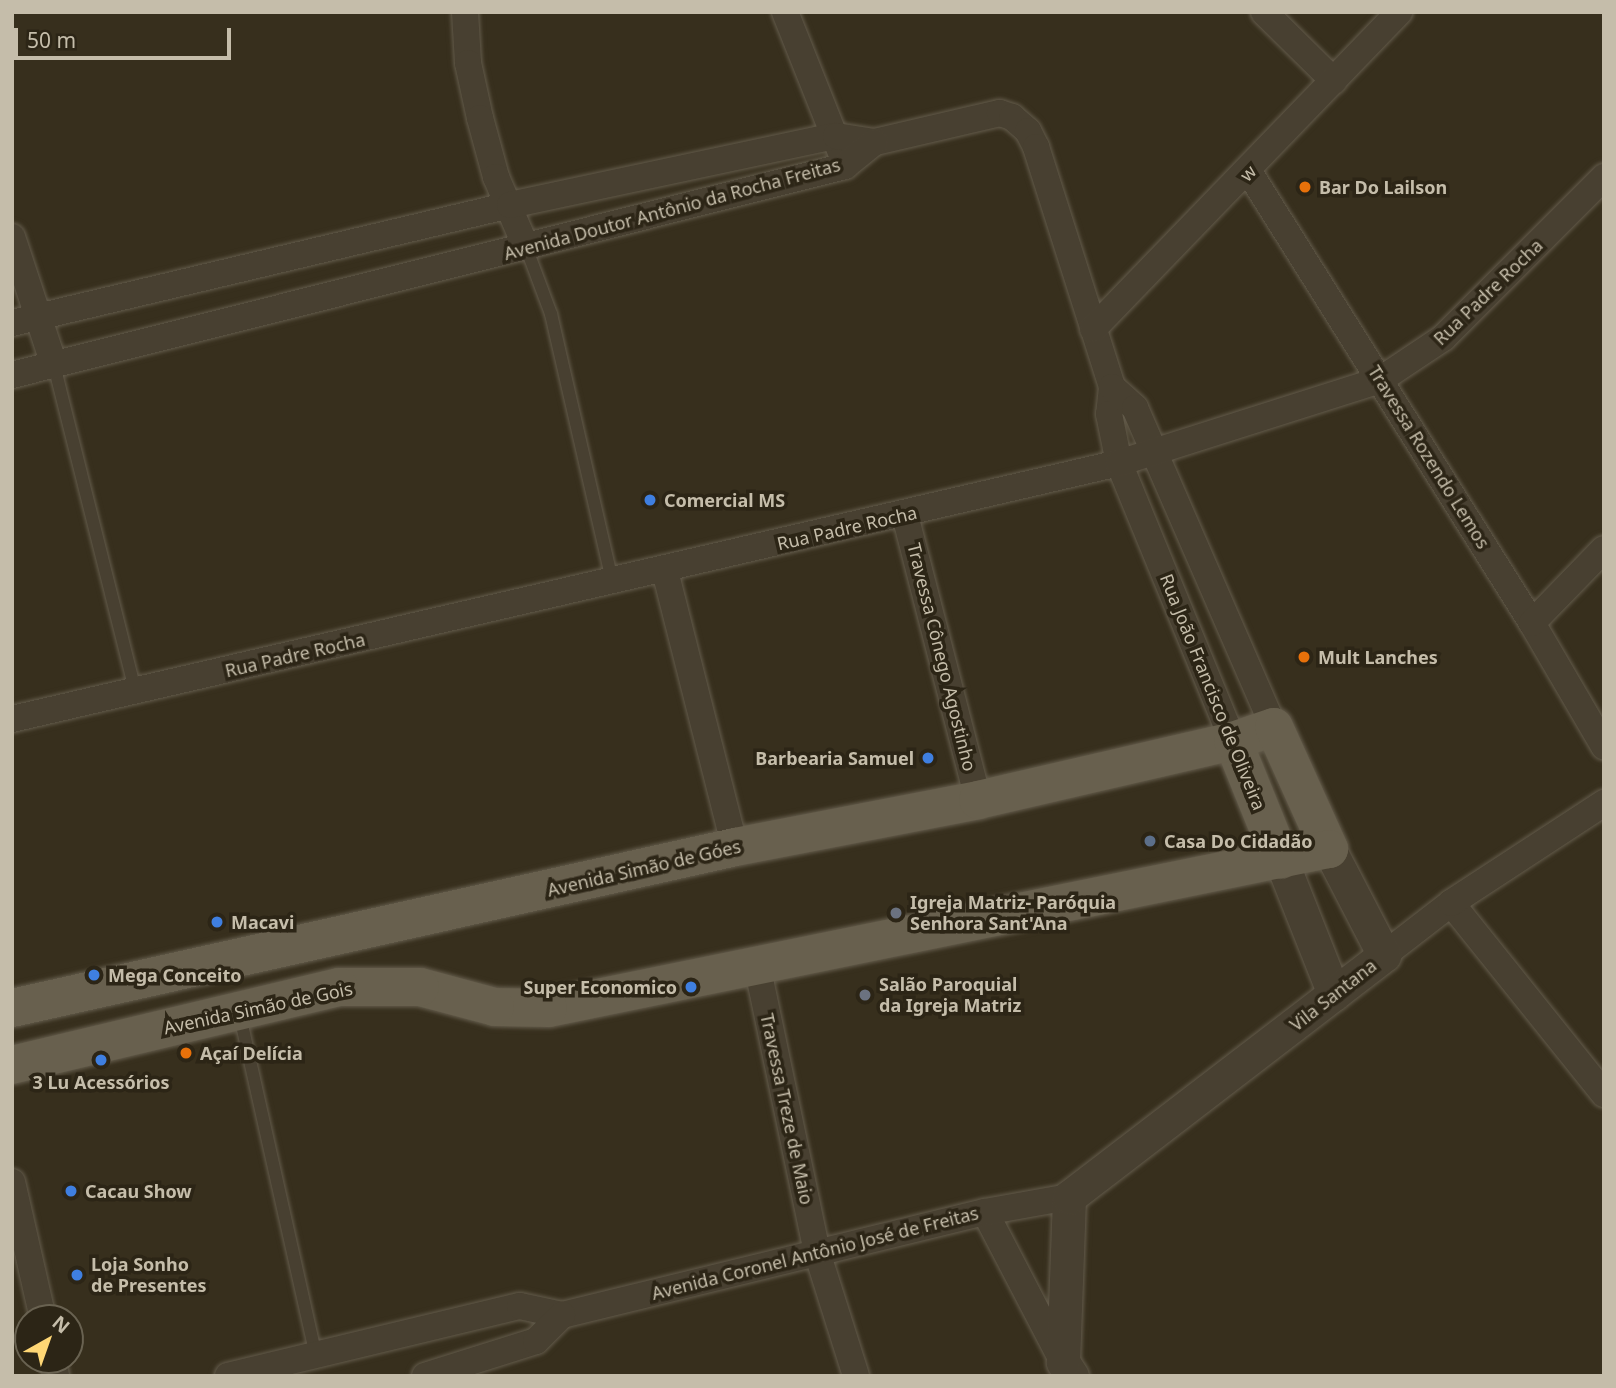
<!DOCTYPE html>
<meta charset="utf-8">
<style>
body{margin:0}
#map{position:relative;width:1616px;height:1388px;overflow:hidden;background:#372f1d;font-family:"Noto Sans",sans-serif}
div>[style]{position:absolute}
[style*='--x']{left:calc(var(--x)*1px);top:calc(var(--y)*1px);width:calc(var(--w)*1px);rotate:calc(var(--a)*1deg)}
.roads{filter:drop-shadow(0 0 2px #635b4b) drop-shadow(0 0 2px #635b4b)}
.service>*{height:12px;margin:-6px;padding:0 6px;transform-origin:6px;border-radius:6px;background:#484031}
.minor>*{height:26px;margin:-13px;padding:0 13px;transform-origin:13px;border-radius:13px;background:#484031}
.tertiary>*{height:33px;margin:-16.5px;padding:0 16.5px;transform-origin:16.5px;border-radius:16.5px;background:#484031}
.primary>*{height:38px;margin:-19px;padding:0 19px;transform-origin:19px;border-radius:19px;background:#68604e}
.dots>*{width:19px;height:19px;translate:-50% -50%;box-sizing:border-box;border:4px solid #2c2516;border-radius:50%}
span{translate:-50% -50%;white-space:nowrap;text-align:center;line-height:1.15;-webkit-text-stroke:7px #2c2516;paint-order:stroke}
.street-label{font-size:18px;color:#c5bdaa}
.poi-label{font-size:18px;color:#c5bdaa;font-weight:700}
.left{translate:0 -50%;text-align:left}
.right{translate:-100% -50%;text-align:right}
.frame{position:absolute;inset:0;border:14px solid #c5bdaa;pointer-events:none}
.north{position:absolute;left:14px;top:1304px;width:70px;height:70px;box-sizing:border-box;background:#2c2516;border:2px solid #696251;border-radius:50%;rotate:40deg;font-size:19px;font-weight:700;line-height:28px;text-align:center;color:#c5bdaa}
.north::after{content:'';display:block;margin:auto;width:24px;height:32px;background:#ffd775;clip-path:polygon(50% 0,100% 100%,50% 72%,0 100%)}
.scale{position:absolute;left:14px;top:28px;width:217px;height:32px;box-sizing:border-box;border:4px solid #c5bdaa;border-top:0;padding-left:9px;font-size:21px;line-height:24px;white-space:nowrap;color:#c5bdaa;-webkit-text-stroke:5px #2c2516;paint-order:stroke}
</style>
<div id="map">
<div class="roads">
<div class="service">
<div style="--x:526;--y:247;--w:72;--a:69.5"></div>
<div style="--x:551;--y:314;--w:274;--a:77.1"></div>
<div style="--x:54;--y:365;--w:336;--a:76"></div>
<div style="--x:240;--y:1016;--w:347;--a:77.4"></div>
</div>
<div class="minor">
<div style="--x:465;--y:12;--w:51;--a:86.6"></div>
<div style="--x:468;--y:63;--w:56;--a:77.7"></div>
<div style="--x:480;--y:118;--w:61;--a:74.8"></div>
<div style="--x:496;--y:177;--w:76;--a:66.8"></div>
<div style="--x:785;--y:12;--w:149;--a:68.3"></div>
<div style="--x:1264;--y:12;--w:98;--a:44.6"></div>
<div style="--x:1249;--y:172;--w:532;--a:57.89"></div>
<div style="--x:1532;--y:623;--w:143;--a:59.7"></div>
<div style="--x:12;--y:237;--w:135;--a:71.8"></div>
<div style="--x:12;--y:323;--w:512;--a:-13.33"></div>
<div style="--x:510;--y:205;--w:333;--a:-12"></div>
<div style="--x:836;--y:136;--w:39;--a:9"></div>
<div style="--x:875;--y:142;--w:128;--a:-13.1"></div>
<div style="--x:1000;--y:113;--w:13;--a:18"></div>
<div style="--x:1012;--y:117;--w:21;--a:41"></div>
<div style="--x:1028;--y:131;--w:18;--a:63"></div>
<div style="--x:1036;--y:147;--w:252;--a:72.4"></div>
<div style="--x:1112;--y:387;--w:27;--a:96"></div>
<div style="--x:1109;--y:414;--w:50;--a:78.5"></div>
<div style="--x:1119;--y:463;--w:300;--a:67.7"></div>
<div style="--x:1093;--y:329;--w:441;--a:-46"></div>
<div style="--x:12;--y:375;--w:859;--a:-14.08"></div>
<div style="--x:845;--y:166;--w:38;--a:-39"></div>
<div style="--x:1112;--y:387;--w:31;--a:42"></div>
<div style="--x:1135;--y:408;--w:348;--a:66.5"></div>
<div style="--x:905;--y:515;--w:294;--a:75.6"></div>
<div style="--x:665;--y:571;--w:285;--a:75.8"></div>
<div style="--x:1532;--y:623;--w:103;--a:-45.8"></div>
<div style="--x:12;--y:719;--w:1136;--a:-13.02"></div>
<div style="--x:1119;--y:463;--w:274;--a:-17.6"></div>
<div style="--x:1380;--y:380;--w:76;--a:-33.7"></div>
<div style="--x:1443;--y:338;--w:228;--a:-45"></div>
<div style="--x:1451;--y:903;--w:245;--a:51.3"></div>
<div style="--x:1384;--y:955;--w:85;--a:-37.8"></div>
<div style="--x:1451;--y:903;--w:183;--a:-33.2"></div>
<div style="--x:757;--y:965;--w:293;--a:78.2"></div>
<div style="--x:817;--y:1252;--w:130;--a:72.5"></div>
<div style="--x:12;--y:1182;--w:139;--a:77.2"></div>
<div style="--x:985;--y:1212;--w:169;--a:62.5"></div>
<div style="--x:53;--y:1360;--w:16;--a:79"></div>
<div style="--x:228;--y:1376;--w:300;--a:-13.5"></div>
<div style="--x:520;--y:1306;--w:43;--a:12.1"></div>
<div style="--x:562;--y:1315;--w:435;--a:-13.7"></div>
<div style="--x:985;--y:1212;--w:85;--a:-10.1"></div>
<div style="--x:425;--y:1376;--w:116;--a:-17.5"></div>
<div style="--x:536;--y:1341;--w:37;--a:-45"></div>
</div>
<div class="tertiary">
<div style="--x:1281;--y:860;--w:144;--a:68.4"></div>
<div style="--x:1072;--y:1376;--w:17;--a:-123"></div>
<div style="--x:1063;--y:1362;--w:165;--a:-87.9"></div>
<div style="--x:1069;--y:1197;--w:397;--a:-37.5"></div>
<div style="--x:1384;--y:955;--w:119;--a:-117.4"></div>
</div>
<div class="primary">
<div style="--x:1233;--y:741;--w:128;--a:68"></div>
<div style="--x:12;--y:1008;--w:741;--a:-12.55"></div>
<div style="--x:735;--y:847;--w:248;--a:-10.9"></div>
<div style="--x:978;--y:800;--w:262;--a:-13"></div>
<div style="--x:1233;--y:741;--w:43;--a:-18.9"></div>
<div style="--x:1274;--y:727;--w:134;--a:65.7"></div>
<div style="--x:1329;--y:849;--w:797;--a:168.49"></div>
<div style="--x:548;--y:1008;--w:53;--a:-178.9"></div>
<div style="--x:495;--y:1007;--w:78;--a:-165.1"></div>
<div style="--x:420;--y:987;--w:81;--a:180"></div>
<div style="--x:339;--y:987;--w:336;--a:166.6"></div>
</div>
</div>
<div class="dots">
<div style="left:1305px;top:187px;background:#e8710a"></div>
<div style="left:650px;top:500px;background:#3f7fe0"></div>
<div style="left:1304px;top:657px;background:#e8710a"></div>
<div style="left:928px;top:758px;background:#3f7fe0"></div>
<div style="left:1150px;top:841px;background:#5c6f8a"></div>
<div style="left:896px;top:913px;background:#6b7280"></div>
<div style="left:217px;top:922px;background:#3f7fe0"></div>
<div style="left:94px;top:975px;background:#3f7fe0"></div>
<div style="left:691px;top:987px;background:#3f7fe0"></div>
<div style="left:865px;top:995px;background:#6b7280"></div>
<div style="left:186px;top:1053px;background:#e8710a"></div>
<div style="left:101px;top:1060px;background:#3f7fe0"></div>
<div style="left:71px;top:1191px;background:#3f7fe0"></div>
<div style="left:77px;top:1275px;background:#3f7fe0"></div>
</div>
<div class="street-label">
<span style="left:1248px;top:173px;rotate:-46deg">w</span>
<span style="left:672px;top:209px;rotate:-15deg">Avenida Doutor Antônio da Rocha Freitas</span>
<span style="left:1488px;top:292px;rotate:-44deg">Rua Padre Rocha</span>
<span style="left:1429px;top:457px;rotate:58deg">Travessa Rozendo Lemos</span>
<span style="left:847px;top:528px;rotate:-13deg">Rua Padre Rocha</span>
<span style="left:295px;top:655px;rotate:-13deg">Rua Padre Rocha</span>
<span style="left:942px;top:657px;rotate:76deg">Travessa Cônego Agostinho</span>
<span style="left:1213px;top:692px;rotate:68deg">Rua João Francisco de Oliveira</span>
<span style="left:644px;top:868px;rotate:-13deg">Avenida Simão de Góes</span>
<span style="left:1333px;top:995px;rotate:-38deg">Vila Santana</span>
<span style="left:258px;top:1008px;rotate:-12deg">Avenida Simão de Gois</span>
<span style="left:787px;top:1109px;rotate:78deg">Travessa Treze de Maio</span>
<span style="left:815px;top:1253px;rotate:-14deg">Avenida Coronel Antônio José de Freitas</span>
</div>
<div class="poi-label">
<span class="left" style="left:1319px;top:187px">Bar Do Lailson</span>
<span class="left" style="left:664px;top:500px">Comercial MS</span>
<span class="left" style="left:1318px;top:657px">Mult Lanches</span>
<span class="right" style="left:914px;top:758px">Barbearia Samuel</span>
<span class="left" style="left:1164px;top:841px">Casa Do Cidadão</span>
<span class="left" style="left:910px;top:913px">Igreja Matriz- Paróquia<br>Senhora Sant'Ana</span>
<span class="left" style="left:231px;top:922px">Macavi</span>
<span class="left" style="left:108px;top:975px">Mega Conceito</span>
<span class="left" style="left:879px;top:995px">Salão Paroquial<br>da Igreja Matriz</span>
<span class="right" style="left:677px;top:987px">Super Economico</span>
<span class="left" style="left:200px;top:1053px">Açaí Delícia</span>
<span style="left:101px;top:1082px">3 Lu Acessórios</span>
<span class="left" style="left:85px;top:1191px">Cacau Show</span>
<span class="left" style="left:91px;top:1275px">Loja Sonho<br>de Presentes</span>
</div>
<div class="frame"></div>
<div class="north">N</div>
<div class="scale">50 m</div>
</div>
